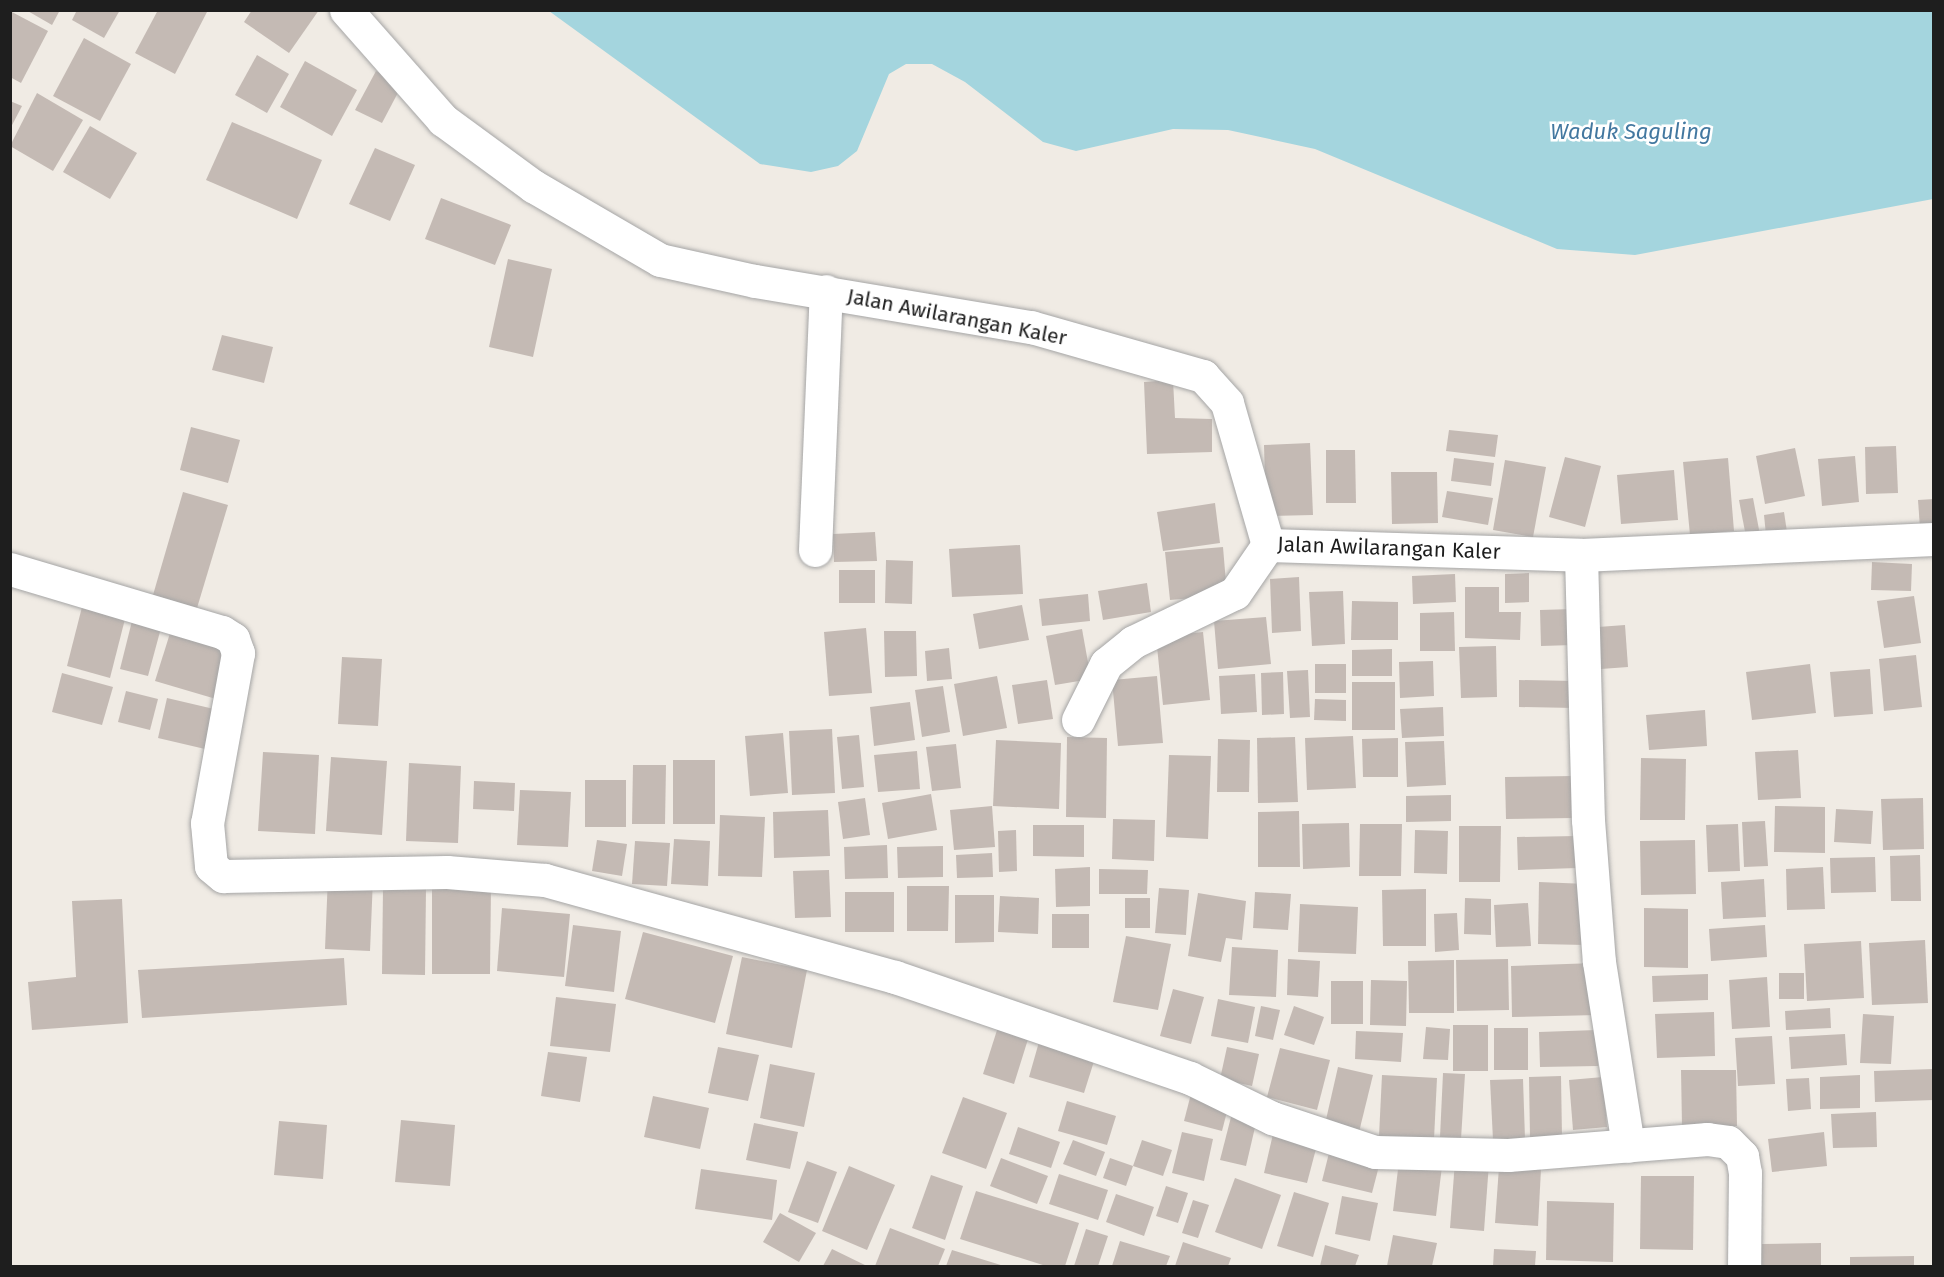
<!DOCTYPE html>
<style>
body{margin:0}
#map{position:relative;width:1944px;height:1277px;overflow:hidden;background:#f0ebe4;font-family:"Fira Sans",sans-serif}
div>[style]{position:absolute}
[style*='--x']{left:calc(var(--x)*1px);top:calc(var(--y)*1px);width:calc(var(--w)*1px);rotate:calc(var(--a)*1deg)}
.water>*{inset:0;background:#a4d5de}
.building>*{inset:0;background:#c4bab4}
.roads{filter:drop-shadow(0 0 2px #a5a5a5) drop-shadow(0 0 2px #a5a5a5)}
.minor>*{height:33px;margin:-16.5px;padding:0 16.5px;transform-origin:16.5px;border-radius:16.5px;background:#fff}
span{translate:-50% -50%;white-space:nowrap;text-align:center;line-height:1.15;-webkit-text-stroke:5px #fff;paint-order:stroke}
.street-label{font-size:21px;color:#1e1e1e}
.water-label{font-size:22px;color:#4378a0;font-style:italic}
.frame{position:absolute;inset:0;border:12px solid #1e1e1e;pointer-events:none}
</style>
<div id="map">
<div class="water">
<div style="clip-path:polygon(549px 11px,1933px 11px,1933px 199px,1635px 255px,1557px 249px,1315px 149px,1228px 130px,1173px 129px,1076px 151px,1043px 142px,965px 82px,932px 64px,906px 64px,889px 74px,857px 151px,838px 166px,811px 172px,760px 164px)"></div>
</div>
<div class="building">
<div style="clip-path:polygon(26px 10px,60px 10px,52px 25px)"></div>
<div style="clip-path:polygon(77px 10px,120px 10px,104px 38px,72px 20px)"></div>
<div style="clip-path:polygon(158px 10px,208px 10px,175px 74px,135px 53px)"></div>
<div style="clip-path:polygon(252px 10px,319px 10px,289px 53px,244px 22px)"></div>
<div style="clip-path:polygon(10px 11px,48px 31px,21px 83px,10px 77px)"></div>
<div style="clip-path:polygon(84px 38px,131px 64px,100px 121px,53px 96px)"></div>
<div style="clip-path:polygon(257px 55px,289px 74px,267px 113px,235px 95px)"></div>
<div style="clip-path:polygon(305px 61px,357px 90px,332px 136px,280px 107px)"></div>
<div style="clip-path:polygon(376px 71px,402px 85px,382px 123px,355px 110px)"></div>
<div style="clip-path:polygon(37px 93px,83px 120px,53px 171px,10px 146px)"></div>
<div style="clip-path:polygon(10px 101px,22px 106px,10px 129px)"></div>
<div style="clip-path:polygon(232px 122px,322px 160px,297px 219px,206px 180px)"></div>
<div style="clip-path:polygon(90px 126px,137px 153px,110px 199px,63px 172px)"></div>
<div style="clip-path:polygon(375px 148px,415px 165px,390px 221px,349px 204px)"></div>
<div style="clip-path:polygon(441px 198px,511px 225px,495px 265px,425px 239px)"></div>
<div style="clip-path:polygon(508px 259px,552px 269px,533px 357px,489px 347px)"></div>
<div style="clip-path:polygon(222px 335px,273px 347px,264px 383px,212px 370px)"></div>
<div style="clip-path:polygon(1173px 380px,1175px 418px,1212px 419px,1212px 452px,1147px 454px,1144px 382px)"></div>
<div style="clip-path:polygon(191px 427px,240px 440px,228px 483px,180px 470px)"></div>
<div style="clip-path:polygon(1449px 430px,1498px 435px,1495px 457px,1446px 451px)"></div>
<div style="clip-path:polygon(1310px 443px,1313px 515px,1266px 516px,1264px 445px)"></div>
<div style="clip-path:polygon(1896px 446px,1898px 493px,1866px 494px,1865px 447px)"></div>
<div style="clip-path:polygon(1795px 448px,1805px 496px,1765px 504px,1756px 456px)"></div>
<div style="clip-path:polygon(1326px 450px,1355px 450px,1356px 503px,1326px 503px)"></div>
<div style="clip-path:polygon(1855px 456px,1859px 502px,1822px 506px,1818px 459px)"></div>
<div style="clip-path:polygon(1565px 457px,1601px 466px,1585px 527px,1549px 517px)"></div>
<div style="clip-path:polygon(1454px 458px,1494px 463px,1491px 486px,1451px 481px)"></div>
<div style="clip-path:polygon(1728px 458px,1734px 531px,1690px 535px,1683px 462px)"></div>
<div style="clip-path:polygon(1505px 460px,1546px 467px,1533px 537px,1493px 530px)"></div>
<div style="clip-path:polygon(1674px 470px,1678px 520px,1621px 524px,1617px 475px)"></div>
<div style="clip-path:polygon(1391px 472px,1437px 472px,1438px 523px,1392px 524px)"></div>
<div style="clip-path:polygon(1447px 491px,1493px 498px,1488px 525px,1442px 517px)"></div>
<div style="clip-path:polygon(183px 492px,228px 505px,197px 608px,153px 595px)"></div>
<div style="clip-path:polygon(1753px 498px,1760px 535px,1746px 537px,1739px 500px)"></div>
<div style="clip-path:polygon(1934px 499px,1934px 527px,1920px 528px,1918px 500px)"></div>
<div style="clip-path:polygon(1215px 503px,1220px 543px,1163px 551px,1157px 512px)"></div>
<div style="clip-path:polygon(1784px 512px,1787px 532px,1766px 535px,1764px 515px)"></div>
<div style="clip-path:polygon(875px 532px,877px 561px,834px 562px,833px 534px)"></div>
<div style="clip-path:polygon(1020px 545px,1023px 594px,952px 597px,949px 549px)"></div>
<div style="clip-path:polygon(1223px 547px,1227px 595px,1170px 600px,1165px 552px)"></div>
<div style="clip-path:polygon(886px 560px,913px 561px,912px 604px,885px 603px)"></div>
<div style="clip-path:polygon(1872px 562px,1912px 564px,1911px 591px,1871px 590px)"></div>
<div style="clip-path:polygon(839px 570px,875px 570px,875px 603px,839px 603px)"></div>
<div style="clip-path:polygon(1529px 573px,1529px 602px,1505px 603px,1505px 574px)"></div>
<div style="clip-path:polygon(1455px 574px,1456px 602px,1413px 604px,1412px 576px)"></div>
<div style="clip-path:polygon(1299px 577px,1301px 631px,1272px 633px,1270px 579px)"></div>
<div style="clip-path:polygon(1147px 583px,1151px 612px,1103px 620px,1098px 591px)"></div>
<div style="clip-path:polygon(1465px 587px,1499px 587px,1499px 612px,1521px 612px,1520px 640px,1465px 638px)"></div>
<div style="clip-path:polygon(1343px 591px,1345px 644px,1312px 646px,1309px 592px)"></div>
<div style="clip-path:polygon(1088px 594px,1090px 621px,1042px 626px,1039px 599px)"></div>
<div style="clip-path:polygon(1914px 596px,1921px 643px,1884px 648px,1877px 601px)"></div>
<div style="clip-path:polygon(1352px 601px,1398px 602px,1398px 640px,1351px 640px)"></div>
<div style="clip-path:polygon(1022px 605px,1029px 640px,979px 649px,973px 614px)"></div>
<div style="clip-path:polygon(82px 607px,125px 619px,110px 678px,67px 666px)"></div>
<div style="clip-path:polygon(1573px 609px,1573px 645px,1541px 646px,1540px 610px)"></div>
<div style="clip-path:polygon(1454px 612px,1455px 651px,1420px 651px,1420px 613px)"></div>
<div style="clip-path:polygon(1266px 617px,1271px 664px,1218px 669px,1214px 621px)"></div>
<div style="clip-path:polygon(132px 621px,161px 628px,148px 676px,120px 669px)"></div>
<div style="clip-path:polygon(1625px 625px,1628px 667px,1601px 669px,1598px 627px)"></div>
<div style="clip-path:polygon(866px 628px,872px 693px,829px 696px,824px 632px)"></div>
<div style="clip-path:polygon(1082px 629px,1091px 679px,1055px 685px,1046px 636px)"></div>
<div style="clip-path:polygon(171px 630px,232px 648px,216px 699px,155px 681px)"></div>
<div style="clip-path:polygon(884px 631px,916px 631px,917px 676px,885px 677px)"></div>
<div style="clip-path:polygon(1203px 632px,1210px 700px,1163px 705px,1156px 637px)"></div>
<div style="clip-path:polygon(1496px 646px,1497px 697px,1461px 698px,1459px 647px)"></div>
<div style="clip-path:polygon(949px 648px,952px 679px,927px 681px,925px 651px)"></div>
<div style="clip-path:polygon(1392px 649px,1392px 676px,1352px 676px,1352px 650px)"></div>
<div style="clip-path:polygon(1916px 655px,1922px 707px,1884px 711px,1879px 659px)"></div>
<div style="clip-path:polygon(342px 657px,382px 659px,378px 726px,338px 724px)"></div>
<div style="clip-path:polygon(1433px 661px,1434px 696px,1400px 698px,1399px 662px)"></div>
<div style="clip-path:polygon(1315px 664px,1346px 664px,1346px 693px,1315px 693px)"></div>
<div style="clip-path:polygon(1810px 664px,1816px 713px,1752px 720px,1746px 672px)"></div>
<div style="clip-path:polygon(1870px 669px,1873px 714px,1834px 717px,1830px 672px)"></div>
<div style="clip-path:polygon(1308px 670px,1310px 717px,1290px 718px,1287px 671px)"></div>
<div style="clip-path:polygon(1283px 672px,1284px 714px,1262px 715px,1261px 673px)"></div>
<div style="clip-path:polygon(62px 673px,113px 687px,102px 725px,52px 712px)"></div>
<div style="clip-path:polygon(1255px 674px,1257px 712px,1221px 714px,1219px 676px)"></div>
<div style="clip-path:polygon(997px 676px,1007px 728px,963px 736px,954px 684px)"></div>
<div style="clip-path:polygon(1157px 676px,1163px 743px,1118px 746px,1112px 680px)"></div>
<div style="clip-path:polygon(1047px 680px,1053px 719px,1018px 724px,1012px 685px)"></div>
<div style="clip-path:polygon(1519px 680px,1575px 681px,1575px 708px,1519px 707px)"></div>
<div style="clip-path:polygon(1352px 682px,1395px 682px,1395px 730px,1352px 730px)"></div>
<div style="clip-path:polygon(943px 686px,950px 732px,922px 737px,915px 690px)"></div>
<div style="clip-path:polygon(126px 691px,158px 699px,150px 730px,118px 722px)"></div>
<div style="clip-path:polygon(167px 698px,214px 709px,205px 749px,158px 738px)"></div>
<div style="clip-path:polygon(1315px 699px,1346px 700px,1346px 721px,1314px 720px)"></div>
<div style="clip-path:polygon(910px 702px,915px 740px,874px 746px,870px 707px)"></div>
<div style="clip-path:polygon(1443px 707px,1444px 736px,1402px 738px,1400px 709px)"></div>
<div style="clip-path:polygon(1705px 710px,1707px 746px,1649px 750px,1646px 715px)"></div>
<div style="clip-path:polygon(832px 729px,835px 793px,792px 795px,789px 731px)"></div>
<div style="clip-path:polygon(783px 733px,788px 793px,750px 796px,745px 736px)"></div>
<div style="clip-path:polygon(859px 735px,864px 787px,842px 789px,837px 737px)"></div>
<div style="clip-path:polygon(1353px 736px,1356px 788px,1307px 790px,1305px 738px)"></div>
<div style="clip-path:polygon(1067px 737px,1107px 738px,1106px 818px,1066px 817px)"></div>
<div style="clip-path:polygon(1295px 737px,1298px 802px,1258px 803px,1257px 738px)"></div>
<div style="clip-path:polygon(1398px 738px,1398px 777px,1363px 777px,1362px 739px)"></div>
<div style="clip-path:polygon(1218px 739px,1250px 740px,1249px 792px,1217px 792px)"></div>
<div style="clip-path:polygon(996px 740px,1061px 743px,1059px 809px,993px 806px)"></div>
<div style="clip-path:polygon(1444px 741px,1446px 785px,1407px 787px,1405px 742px)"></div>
<div style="clip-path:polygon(956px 744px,961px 788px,932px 791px,926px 747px)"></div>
<div style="clip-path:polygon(1798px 750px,1801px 798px,1758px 800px,1755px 752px)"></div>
<div style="clip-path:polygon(917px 751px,920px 789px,878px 792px,874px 755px)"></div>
<div style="clip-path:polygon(263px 752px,319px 755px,315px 834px,258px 831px)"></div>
<div style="clip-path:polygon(1169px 755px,1211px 756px,1208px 839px,1166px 837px)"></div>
<div style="clip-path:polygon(331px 757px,387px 761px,382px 835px,326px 831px)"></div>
<div style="clip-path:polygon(1641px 758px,1686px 759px,1685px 820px,1640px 820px)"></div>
<div style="clip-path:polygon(673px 760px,715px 760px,715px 824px,673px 824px)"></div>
<div style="clip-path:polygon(409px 763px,461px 766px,458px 843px,406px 841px)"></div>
<div style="clip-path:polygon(633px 765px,666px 765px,665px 824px,632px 824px)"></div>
<div style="clip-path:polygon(1573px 776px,1573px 818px,1506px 819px,1505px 777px)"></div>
<div style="clip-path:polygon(585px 780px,626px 780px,626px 827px,585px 827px)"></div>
<div style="clip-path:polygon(474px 781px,515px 783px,514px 811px,473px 809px)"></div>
<div style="clip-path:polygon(520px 790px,571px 792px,568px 847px,517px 845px)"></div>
<div style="clip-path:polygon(931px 794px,937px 830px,888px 839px,882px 803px)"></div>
<div style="clip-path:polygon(1451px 795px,1451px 821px,1406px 822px,1406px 796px)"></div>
<div style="clip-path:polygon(865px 798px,870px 835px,843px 839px,838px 802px)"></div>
<div style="clip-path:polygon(1923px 798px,1924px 849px,1883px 850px,1881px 799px)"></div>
<div style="clip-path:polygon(992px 806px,995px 847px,954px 850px,950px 810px)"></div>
<div style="clip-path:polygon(1775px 806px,1825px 807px,1825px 853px,1774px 852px)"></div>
<div style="clip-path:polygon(1836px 809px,1873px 811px,1871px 844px,1834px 842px)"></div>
<div style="clip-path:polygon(828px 810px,830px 856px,774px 858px,773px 812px)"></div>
<div style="clip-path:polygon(1299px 811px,1300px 867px,1258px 867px,1258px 812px)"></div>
<div style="clip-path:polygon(720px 815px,765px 817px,762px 877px,718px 876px)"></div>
<div style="clip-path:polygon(1113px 819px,1155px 820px,1154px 861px,1112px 859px)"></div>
<div style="clip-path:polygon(1765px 821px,1768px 866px,1744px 867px,1742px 822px)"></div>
<div style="clip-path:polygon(1349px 823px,1350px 867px,1303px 869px,1302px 824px)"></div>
<div style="clip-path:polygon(1360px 824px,1402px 824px,1401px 876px,1359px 876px)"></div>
<div style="clip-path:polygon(1738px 824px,1740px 871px,1708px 872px,1706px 825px)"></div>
<div style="clip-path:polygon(1033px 825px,1084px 825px,1084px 857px,1033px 856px)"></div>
<div style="clip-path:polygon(1459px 826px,1501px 826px,1500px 882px,1459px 882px)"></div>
<div style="clip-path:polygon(1016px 830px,1017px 871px,999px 872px,998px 831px)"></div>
<div style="clip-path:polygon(1415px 830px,1448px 831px,1447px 874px,1414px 873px)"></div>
<div style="clip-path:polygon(1576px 836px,1577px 868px,1518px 870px,1517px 837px)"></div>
<div style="clip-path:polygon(674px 839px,710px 841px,708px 886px,671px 884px)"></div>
<div style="clip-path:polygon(597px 840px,627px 844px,622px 876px,592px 871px)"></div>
<div style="clip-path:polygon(1695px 840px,1696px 894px,1641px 895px,1640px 841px)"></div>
<div style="clip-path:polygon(635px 841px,670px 843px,667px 886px,632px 884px)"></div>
<div style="clip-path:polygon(887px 845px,888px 878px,845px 879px,844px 847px)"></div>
<div style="clip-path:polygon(943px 846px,943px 877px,898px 878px,897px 847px)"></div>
<div style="clip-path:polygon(992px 853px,993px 877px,957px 878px,956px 855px)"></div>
<div style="clip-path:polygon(1920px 855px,1921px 901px,1891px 901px,1890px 856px)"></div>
<div style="clip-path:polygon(1875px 857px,1876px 892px,1831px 893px,1830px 858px)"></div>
<div style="clip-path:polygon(1090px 867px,1090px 906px,1056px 907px,1055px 869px)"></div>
<div style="clip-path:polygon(1823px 867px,1825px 909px,1787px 910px,1786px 869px)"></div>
<div style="clip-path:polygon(1099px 869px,1148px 870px,1147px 894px,1099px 894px)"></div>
<div style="clip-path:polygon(829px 870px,831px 917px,795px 918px,793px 871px)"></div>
<div style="clip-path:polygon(328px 876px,373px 878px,370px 951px,325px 949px)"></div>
<div style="clip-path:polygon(1764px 879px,1766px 917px,1723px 919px,1721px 882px)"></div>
<div style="clip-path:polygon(1539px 882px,1587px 884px,1586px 945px,1538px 944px)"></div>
<div style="clip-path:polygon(432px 885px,491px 886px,490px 974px,432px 974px)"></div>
<div style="clip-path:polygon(907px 886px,949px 886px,948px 931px,907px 931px)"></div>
<div style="clip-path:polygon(383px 888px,426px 888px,425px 975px,382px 974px)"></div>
<div style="clip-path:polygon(1159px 888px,1189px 890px,1186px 935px,1155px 933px)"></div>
<div style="clip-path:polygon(1426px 889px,1426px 946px,1383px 946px,1382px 890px)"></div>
<div style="clip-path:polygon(845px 892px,894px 892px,894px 932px,845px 932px)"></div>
<div style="clip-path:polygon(1255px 892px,1291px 894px,1288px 930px,1253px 928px)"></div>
<div style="clip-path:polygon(1198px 893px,1246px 901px,1242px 940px,1226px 938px,1221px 962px,1188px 956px)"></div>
<div style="clip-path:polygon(955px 895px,994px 895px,994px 942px,955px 943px)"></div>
<div style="clip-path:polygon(1000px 896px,1039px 898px,1038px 934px,998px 932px)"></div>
<div style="clip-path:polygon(1125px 898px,1150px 898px,1150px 928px,1125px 928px)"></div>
<div style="clip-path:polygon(1465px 898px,1491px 899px,1491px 935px,1464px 934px)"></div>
<div style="clip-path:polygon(122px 899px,128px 1023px,32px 1030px,28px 982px,76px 977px,72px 901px)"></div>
<div style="clip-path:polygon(1528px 903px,1531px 946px,1496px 947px,1494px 905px)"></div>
<div style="clip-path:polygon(1300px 904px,1358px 907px,1356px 954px,1298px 952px)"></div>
<div style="clip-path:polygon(502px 908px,570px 914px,564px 977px,497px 971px)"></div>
<div style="clip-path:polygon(1644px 908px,1688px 909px,1688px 968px,1644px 967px)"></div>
<div style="clip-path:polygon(1457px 913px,1459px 950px,1435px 952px,1434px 914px)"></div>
<div style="clip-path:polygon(1052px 914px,1089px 914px,1089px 948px,1052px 948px)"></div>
<div style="clip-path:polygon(573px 925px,621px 931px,614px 992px,565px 986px)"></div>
<div style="clip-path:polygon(1765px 925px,1767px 957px,1711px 961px,1709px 929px)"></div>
<div style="clip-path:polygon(643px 932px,733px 956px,715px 1023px,625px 999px)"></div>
<div style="clip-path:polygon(1126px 936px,1171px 944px,1158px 1010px,1113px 1002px)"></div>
<div style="clip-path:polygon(1925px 940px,1928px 1003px,1872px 1005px,1869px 943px)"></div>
<div style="clip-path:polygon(1861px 941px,1864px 998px,1807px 1001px,1804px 944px)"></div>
<div style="clip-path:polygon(1232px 947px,1278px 950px,1276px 997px,1229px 995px)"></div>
<div style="clip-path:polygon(742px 957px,807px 970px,792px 1048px,726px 1034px)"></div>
<div style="clip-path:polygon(344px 958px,347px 1005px,142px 1018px,138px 970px)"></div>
<div style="clip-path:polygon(1288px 959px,1320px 961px,1318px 997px,1287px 995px)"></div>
<div style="clip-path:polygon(1508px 959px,1509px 1010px,1457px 1011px,1456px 960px)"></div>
<div style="clip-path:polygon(1454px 960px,1454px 1013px,1409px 1013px,1408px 961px)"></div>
<div style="clip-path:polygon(1595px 963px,1597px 1015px,1512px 1017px,1511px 966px)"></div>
<div style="clip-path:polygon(1779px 973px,1804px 973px,1804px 999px,1779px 999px)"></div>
<div style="clip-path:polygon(1708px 974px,1708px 1000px,1653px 1002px,1652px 976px)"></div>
<div style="clip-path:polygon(1767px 977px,1770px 1027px,1732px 1029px,1729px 980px)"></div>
<div style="clip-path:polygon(1371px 980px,1407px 981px,1406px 1026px,1370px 1025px)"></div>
<div style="clip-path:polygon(1331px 981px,1363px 981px,1363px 1024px,1331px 1024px)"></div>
<div style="clip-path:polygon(1173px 989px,1204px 997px,1191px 1044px,1160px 1036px)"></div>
<div style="clip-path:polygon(556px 997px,616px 1004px,610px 1052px,550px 1046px)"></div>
<div style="clip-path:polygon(1218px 999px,1255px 1007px,1248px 1043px,1211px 1036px)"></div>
<div style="clip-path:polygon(1261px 1006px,1280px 1010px,1273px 1040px,1255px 1036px)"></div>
<div style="clip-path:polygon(1294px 1006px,1324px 1017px,1314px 1045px,1284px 1035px)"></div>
<div style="clip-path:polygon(1830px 1008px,1831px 1028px,1786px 1030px,1785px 1011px)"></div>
<div style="clip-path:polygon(1714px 1012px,1715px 1056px,1657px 1058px,1655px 1014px)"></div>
<div style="clip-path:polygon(1863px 1014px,1894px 1016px,1891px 1064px,1860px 1063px)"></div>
<div style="clip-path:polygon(1453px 1025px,1488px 1025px,1488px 1071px,1453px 1071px)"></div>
<div style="clip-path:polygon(998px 1027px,1029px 1036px,1014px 1084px,983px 1074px)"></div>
<div style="clip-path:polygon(1426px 1027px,1450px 1029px,1448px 1060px,1423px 1059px)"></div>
<div style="clip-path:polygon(1494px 1028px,1528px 1028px,1528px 1070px,1494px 1070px)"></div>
<div style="clip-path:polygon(1597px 1030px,1598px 1066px,1540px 1067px,1539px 1032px)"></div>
<div style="clip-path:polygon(1356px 1031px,1403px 1033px,1401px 1062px,1355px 1059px)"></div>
<div style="clip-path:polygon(1845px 1034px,1847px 1065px,1791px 1069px,1789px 1037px)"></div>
<div style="clip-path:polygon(1772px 1036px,1775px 1084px,1738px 1086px,1735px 1038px)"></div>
<div style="clip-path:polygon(1039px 1042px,1095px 1058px,1084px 1093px,1029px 1077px)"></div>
<div style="clip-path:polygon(718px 1047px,759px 1055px,748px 1101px,708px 1093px)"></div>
<div style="clip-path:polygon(1227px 1047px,1259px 1054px,1252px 1086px,1220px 1079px)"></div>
<div style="clip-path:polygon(1280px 1048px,1330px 1060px,1317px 1110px,1267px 1097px)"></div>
<div style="clip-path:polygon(548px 1052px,587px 1057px,580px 1102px,541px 1096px)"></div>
<div style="clip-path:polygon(770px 1064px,815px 1073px,804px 1127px,760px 1118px)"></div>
<div style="clip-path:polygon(1338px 1067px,1373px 1075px,1359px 1132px,1325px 1124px)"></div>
<div style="clip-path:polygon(1934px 1069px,1934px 1100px,1875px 1102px,1874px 1071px)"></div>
<div style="clip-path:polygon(1681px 1070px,1736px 1070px,1737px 1126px,1682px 1126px)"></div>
<div style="clip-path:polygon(1443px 1073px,1465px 1074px,1461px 1139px,1440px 1137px)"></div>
<div style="clip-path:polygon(1382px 1075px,1437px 1078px,1434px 1139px,1379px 1136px)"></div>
<div style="clip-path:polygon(1860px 1075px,1860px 1108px,1820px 1109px,1820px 1077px)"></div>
<div style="clip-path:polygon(1561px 1076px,1562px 1137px,1530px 1137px,1529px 1077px)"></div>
<div style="clip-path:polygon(1603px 1077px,1607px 1127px,1573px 1130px,1569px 1080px)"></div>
<div style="clip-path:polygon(1809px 1078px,1811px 1109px,1788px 1111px,1786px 1079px)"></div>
<div style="clip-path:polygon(1523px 1079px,1525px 1139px,1493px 1140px,1490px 1080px)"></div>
<div style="clip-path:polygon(1192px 1090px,1230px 1100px,1222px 1131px,1184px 1121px)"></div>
<div style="clip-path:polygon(653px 1096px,709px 1108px,700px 1149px,644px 1137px)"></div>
<div style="clip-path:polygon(963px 1097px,1007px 1113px,986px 1169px,942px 1153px)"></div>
<div style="clip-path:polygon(1067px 1101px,1116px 1116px,1107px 1145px,1058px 1131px)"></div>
<div style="clip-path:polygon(1876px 1112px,1877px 1147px,1833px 1148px,1831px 1114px)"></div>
<div style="clip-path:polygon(1231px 1117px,1256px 1123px,1246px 1166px,1220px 1160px)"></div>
<div style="clip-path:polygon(401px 1120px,455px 1125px,450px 1186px,395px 1182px)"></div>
<div style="clip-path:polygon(279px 1121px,327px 1125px,323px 1179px,274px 1175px)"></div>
<div style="clip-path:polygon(754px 1123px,798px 1132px,790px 1169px,746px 1160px)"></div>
<div style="clip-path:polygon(1018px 1127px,1060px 1142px,1051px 1168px,1009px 1154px)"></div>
<div style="clip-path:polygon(1182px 1132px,1213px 1139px,1204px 1181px,1172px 1173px)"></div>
<div style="clip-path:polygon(1824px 1132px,1827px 1166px,1772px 1172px,1768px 1139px)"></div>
<div style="clip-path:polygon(1273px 1134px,1317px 1145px,1307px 1183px,1264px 1173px)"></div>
<div style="clip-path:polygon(1073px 1140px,1105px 1152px,1096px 1176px,1063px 1164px)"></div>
<div style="clip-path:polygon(1142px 1140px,1172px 1150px,1163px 1176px,1133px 1166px)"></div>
<div style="clip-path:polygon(1329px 1153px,1379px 1166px,1372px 1193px,1322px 1181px)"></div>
<div style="clip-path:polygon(1001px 1158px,1048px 1176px,1037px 1204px,990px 1186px)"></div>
<div style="clip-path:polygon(1110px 1158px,1133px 1166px,1126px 1186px,1103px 1178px)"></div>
<div style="clip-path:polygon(807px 1161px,837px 1172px,818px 1223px,788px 1212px)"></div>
<div style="clip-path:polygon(1399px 1161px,1442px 1166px,1436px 1216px,1393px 1211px)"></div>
<div style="clip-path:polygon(1455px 1161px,1489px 1163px,1484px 1231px,1450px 1228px)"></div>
<div style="clip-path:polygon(849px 1166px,895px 1185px,867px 1250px,822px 1231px)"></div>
<div style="clip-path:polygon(1499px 1167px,1541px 1169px,1538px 1226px,1495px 1223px)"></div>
<div style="clip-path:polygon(701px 1169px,777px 1180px,772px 1220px,695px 1209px)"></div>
<div style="clip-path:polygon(1059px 1174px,1108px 1190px,1098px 1220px,1049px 1204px)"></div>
<div style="clip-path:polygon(931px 1175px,963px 1186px,945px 1240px,912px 1228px)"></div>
<div style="clip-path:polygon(1641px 1176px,1694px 1176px,1693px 1250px,1640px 1249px)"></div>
<div style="clip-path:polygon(1235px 1178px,1281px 1195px,1262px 1249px,1215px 1232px)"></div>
<div style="clip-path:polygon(1166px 1186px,1188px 1193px,1178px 1223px,1156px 1216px)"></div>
<div style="clip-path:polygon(976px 1191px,1079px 1223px,1065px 1266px,1046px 1266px,960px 1239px)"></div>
<div style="clip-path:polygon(1294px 1192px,1329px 1203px,1313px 1257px,1277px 1246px)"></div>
<div style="clip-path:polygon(1116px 1194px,1154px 1207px,1144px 1236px,1106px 1222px)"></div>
<div style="clip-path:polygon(1342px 1196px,1378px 1203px,1370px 1241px,1335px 1234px)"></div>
<div style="clip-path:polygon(1193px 1200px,1209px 1205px,1198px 1238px,1182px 1233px)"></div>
<div style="clip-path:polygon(1547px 1201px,1614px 1203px,1613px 1262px,1546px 1260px)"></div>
<div style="clip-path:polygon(780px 1213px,816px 1233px,799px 1262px,763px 1242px)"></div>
<div style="clip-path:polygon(890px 1228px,945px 1249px,938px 1266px,875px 1266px)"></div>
<div style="clip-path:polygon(1086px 1229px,1108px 1236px,1098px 1266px,1074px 1266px)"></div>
<div style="clip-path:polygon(1393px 1235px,1437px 1243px,1432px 1266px,1387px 1266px)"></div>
<div style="clip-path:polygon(1120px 1241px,1170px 1256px,1166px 1266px,1112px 1266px)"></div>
<div style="clip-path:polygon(1183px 1242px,1231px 1258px,1228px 1266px,1175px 1266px)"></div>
<div style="clip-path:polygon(1821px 1243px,1821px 1266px,1762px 1266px,1762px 1244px)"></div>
<div style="clip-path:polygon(1325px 1245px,1359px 1255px,1355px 1266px,1320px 1266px)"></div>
<div style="clip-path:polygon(832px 1249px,867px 1266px,823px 1266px)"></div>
<div style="clip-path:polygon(1494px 1249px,1536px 1251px,1535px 1266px,1493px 1266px)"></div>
<div style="clip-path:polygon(952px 1250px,1004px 1266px,946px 1266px)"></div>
<div style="clip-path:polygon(1914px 1256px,1914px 1266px,1850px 1266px,1850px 1257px)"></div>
</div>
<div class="roads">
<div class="minor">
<div style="--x:346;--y:10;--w:147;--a:48.6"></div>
<div style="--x:443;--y:120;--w:112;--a:36.3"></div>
<div style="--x:533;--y:186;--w:147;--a:30.2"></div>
<div style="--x:660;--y:260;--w:97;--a:12.5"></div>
<div style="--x:755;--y:281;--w:280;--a:9.5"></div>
<div style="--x:1031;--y:327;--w:179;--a:15.9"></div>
<div style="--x:1203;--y:376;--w:36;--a:48"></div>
<div style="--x:1227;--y:403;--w:148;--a:73.9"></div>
<div style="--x:1268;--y:545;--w:313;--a:1.8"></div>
<div style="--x:1581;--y:555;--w:353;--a:-2.6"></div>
<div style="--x:815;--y:550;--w:259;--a:-87.6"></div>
<div style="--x:1581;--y:555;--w:265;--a:88.5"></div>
<div style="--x:1588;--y:820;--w:142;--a:85.6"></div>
<div style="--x:1599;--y:962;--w:186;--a:81"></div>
<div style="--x:10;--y:569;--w:221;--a:16.6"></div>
<div style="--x:222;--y:632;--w:13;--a:32"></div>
<div style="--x:233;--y:639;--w:15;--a:70"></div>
<div style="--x:238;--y:653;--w:173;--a:100.3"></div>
<div style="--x:207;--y:823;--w:43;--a:84.7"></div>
<div style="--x:211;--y:866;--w:16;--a:40"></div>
<div style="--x:223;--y:876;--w:224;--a:-1"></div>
<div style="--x:447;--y:872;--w:98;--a:4.7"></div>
<div style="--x:545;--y:880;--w:363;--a:15.5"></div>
<div style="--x:895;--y:977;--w:312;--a:18.9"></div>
<div style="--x:1190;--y:1078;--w:91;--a:26"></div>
<div style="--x:1272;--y:1118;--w:108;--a:18.3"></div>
<div style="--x:1375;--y:1152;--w:133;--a:1.3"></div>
<div style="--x:1508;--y:1155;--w:200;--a:-4.6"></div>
<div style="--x:1707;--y:1139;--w:21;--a:8"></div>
<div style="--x:1728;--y:1142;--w:20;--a:45"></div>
<div style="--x:1742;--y:1156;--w:17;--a:80"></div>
<div style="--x:1745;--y:1173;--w:93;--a:90.6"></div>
<div style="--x:1078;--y:720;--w:63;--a:-63.4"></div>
<div style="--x:1106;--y:664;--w:35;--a:-39"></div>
<div style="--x:1133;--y:642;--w:113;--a:-25.7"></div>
<div style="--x:1235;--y:593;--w:58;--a:-55.5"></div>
</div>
</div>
<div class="street-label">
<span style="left:957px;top:317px;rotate:11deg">Jalan Awilarangan Kaler</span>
<span style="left:1389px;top:548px;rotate:2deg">Jalan Awilarangan Kaler</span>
</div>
<div class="water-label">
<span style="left:1631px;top:132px">Waduk Saguling</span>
</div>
<div class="frame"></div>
</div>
